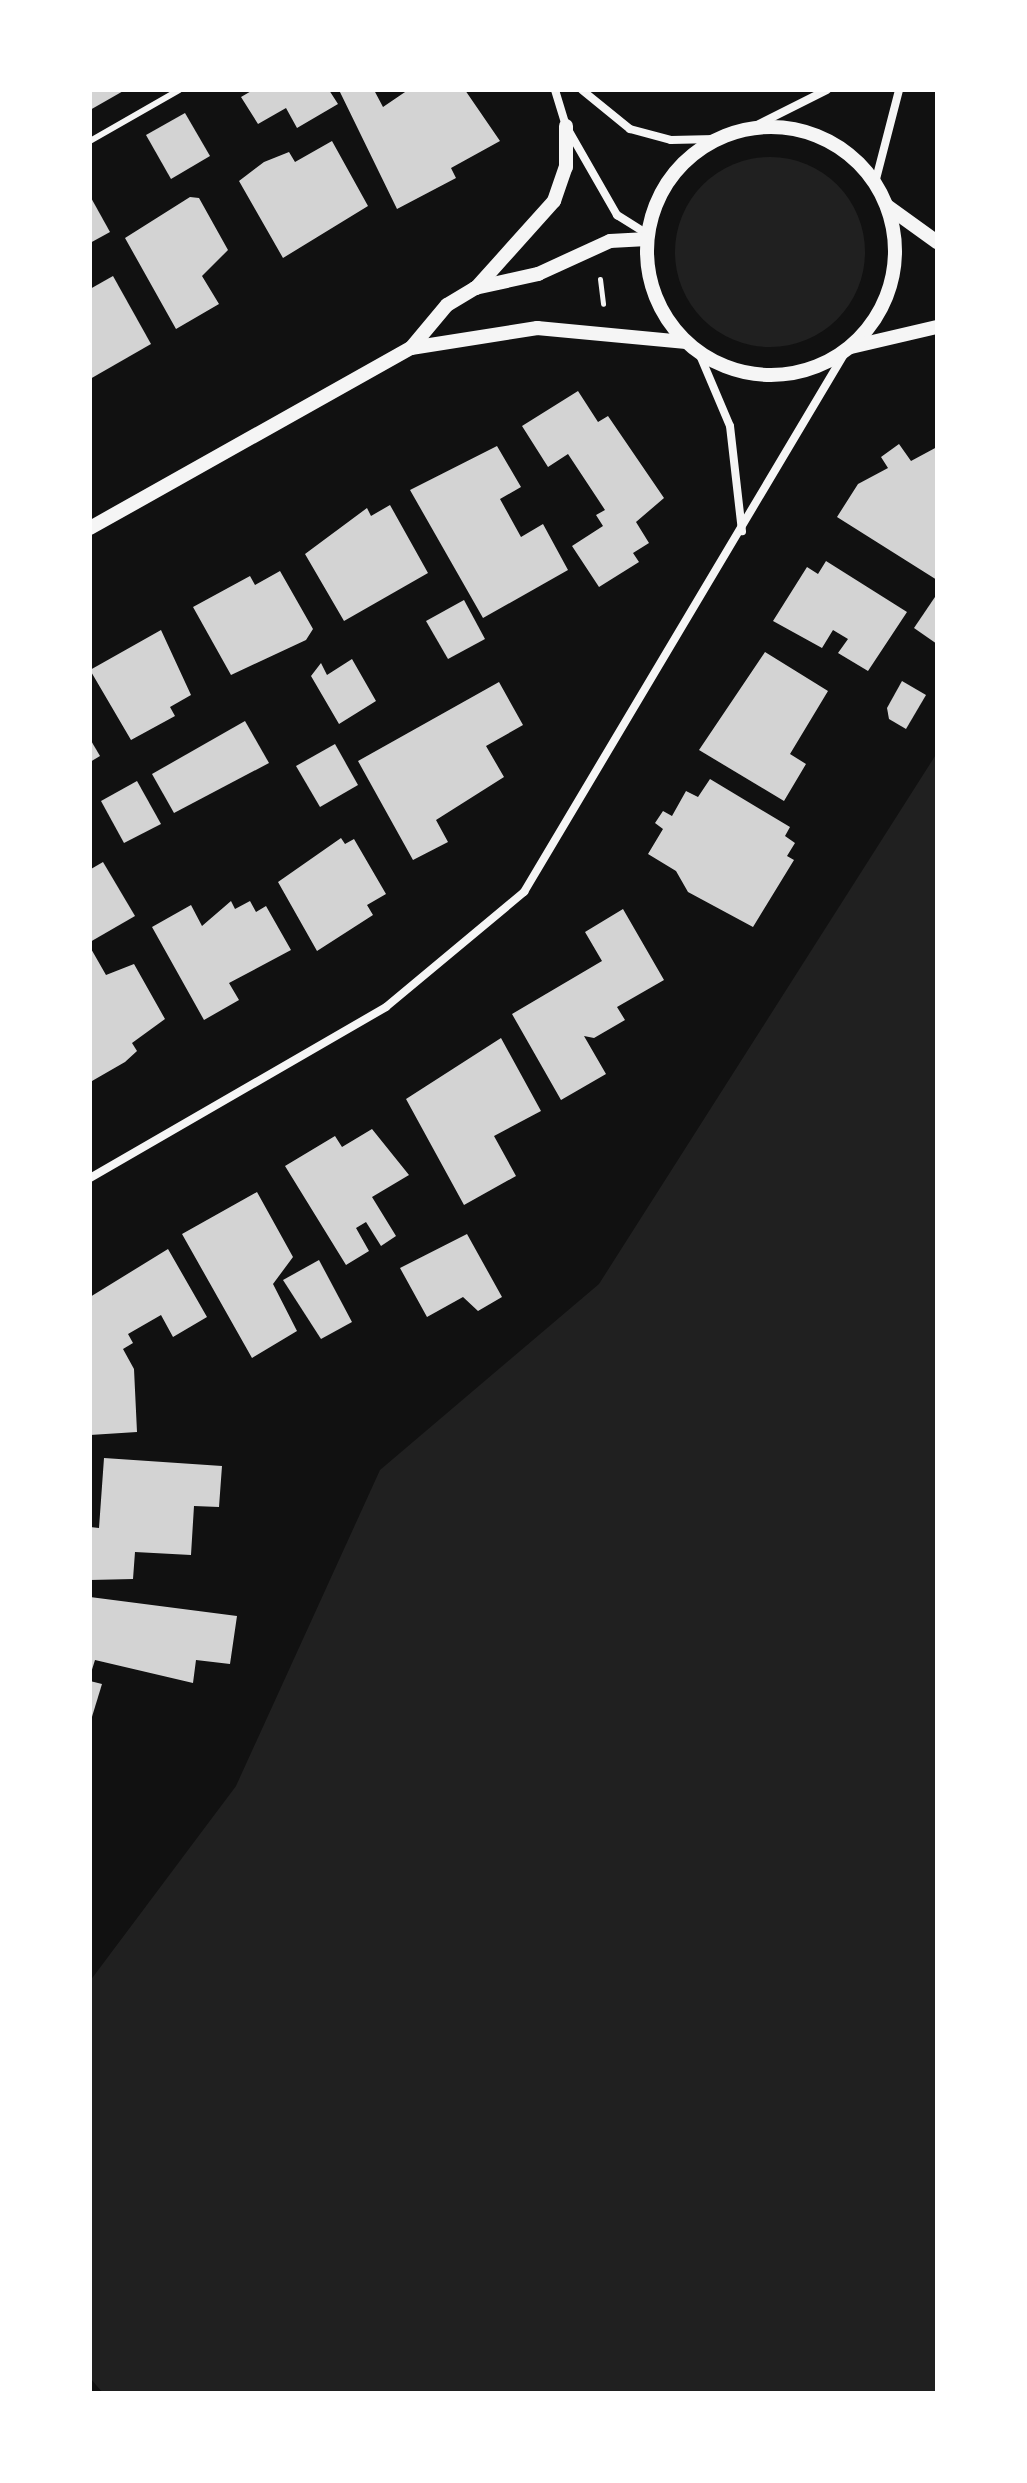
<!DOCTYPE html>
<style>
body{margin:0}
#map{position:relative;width:1027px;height:2483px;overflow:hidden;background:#111;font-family:Arial,sans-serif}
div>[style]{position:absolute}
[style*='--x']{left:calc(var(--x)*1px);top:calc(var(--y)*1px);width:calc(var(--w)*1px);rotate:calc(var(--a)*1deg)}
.green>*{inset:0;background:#202020}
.round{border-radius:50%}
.building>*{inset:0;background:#d3d3d3}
.path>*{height:5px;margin:-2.5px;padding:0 2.5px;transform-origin:2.5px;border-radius:2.5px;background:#f5f5f5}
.service>*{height:6px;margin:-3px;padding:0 3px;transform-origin:3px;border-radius:3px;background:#f5f5f5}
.minor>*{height:8px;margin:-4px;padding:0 4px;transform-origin:4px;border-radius:4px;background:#f5f5f5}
.tertiary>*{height:14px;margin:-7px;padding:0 7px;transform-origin:7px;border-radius:7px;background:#f5f5f5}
.tertiary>.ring{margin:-7px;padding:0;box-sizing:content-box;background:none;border:14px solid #f5f5f5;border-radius:50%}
span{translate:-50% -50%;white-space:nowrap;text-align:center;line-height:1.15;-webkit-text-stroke:6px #fff;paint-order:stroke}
.frame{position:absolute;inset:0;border:92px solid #fff;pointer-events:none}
</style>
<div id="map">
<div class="green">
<div class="round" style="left:675px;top:157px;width:190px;height:190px"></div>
<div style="clip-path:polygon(937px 753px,937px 2393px,103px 2393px,90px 2378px,90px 1981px,236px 1786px,380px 1470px,599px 1284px)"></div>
</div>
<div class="building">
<div style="clip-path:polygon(90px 90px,125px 90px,90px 110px)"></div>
<div style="clip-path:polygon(253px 90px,329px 90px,338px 104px,297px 128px,286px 108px,258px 124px,241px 97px)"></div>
<div style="clip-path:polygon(339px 90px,374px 90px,383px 107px,408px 90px,465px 90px,500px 141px,451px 168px,456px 178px,397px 209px)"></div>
<div style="clip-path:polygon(185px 113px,210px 156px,171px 179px,146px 135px)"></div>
<div style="clip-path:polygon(332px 141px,368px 206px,283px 258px,239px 181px,264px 162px,289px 152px,295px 162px)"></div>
<div style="clip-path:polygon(90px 196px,110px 232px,90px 243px)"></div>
<div style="clip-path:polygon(190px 197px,199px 198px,228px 250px,202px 276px,219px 304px,176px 329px,125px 238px)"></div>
<div style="clip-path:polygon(113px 276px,151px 344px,90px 379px,90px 289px)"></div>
<div style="clip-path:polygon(578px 391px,598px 422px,608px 416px,664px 498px,636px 522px,649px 543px,633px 553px,639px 562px,599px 587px,572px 546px,603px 526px,596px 515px,605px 510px,568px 454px,548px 467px,522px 426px)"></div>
<div style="clip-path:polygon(899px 444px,911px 461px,937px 447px,937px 580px,837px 517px,858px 484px,888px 468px,881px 457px)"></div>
<div style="clip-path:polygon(497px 446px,521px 487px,500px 499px,521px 537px,543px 524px,568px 570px,483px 618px,410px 490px)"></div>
<div style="clip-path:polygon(390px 505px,428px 573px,344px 621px,305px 554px,367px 508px,371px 516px)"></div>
<div style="clip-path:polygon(826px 561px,907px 612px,868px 671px,838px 653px,848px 639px,833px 630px,822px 648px,773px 621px,807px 567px,818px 574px)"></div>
<div style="clip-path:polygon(280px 571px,313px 629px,306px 640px,231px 675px,193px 607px,250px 576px,255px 585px)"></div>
<div style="clip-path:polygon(937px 594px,937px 644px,914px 628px)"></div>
<div style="clip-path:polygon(464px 600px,485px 639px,448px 659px,426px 621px)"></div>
<div style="clip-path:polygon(161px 630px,191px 695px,170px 707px,175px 716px,131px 740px,90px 670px)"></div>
<div style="clip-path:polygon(765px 652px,828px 691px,790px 754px,806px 764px,784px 801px,699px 750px)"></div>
<div style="clip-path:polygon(352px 659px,376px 701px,339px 724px,311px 676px,321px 663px,327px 675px)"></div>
<div style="clip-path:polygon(902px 681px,926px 695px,906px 729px,889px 719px,887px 708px)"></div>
<div style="clip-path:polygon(499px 682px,523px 725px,486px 746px,504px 777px,436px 820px,448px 842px,413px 860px,358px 761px)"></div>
<div style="clip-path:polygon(245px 721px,269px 763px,174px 813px,152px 774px)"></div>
<div style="clip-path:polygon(90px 739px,100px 756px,90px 762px)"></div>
<div style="clip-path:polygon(335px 744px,358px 785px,320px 807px,296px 766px)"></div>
<div style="clip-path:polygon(710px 779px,790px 827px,785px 836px,795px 843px,787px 856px,794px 860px,753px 927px,688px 892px,676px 871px,648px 854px,663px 829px,655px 823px,663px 811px,672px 816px,686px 791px,698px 797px)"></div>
<div style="clip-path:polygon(137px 781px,161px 824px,124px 843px,101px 801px)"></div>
<div style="clip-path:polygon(341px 838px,345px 844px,354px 839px,386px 894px,367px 905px,373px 915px,317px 951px,278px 882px)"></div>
<div style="clip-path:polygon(103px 862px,135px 916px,90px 942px,91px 869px)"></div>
<div style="clip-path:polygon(231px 901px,235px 909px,250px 901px,256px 912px,266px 906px,291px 950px,229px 983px,239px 1000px,204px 1020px,152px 927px,191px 905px,202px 926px)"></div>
<div style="clip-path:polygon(623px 909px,664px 980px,617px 1007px,625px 1020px,594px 1038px,584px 1036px,606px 1074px,561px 1100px,512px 1014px,602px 961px,585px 932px)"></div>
<div style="clip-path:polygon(90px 947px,106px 975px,134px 964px,165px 1019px,132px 1043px,137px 1051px,125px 1062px,92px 1081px)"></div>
<div style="clip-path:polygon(501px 1038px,541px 1111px,494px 1136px,516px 1176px,464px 1205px,406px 1099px)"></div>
<div style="clip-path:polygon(372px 1129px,409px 1175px,372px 1197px,396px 1236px,381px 1246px,366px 1222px,356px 1228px,369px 1251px,346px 1265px,285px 1166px,335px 1136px,342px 1147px)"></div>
<div style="clip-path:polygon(257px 1192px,293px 1257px,273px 1284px,297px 1331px,252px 1358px,182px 1234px)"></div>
<div style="clip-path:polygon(467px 1234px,502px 1297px,478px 1311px,463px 1297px,427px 1317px,400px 1268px)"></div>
<div style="clip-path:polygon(168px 1249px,207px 1317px,173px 1337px,161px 1315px,128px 1334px,133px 1343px,123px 1349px,134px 1369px,137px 1432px,90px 1435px,90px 1297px)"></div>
<div style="clip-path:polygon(319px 1260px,352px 1322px,321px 1339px,283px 1280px)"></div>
<div style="clip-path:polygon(104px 1458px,222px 1466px,219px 1507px,194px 1506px,191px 1555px,135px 1552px,133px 1579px,90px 1580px,90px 1527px,99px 1528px)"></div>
<div style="clip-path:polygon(90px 1597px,237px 1616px,230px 1664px,196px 1660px,193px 1683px,95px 1660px,90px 1676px)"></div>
<div style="clip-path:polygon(90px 1681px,102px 1684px,91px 1720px,90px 1720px)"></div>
</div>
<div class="path">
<div style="--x:600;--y:279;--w:25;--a:83"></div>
</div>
<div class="service">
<div style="--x:90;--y:141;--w:103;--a:-29.8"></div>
</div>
<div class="minor">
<div style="--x:555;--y:90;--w:38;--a:73"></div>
<div style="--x:566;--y:126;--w:103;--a:60.2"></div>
<div style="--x:617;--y:215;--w:36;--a:32"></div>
<div style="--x:582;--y:90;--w:62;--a:39.1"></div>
<div style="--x:630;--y:129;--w:42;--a:15"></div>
<div style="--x:671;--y:140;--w:44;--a:-1.3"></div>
<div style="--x:751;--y:128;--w:85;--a:-26.6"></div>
<div style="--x:875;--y:183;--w:96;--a:-75.5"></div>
<div style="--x:699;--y:353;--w:79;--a:67"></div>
<div style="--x:730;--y:426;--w:106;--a:83.5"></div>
<div style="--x:90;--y:1178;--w:342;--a:-30"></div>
<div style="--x:386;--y:1007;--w:180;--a:-39.8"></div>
<div style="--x:524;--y:892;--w:630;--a:-59.24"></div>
</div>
<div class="tertiary">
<div class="ring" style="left:647px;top:127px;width:234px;height:234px"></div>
<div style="--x:887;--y:206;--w:62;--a:35.8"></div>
<div style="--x:476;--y:288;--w:117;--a:-48.1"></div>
<div style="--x:554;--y:201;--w:36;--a:-71"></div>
<div style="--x:566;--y:167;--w:41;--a:-90"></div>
<div style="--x:851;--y:347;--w:88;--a:-13.1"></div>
<div style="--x:411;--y:348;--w:56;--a:-50.1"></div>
<div style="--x:447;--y:305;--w:33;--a:-31"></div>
<div style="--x:475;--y:288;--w:65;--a:-12.5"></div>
<div style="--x:538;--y:274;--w:79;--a:-24.6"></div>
<div style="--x:610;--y:241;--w:37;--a:-3"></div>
<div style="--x:90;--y:528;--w:368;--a:-29.3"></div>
<div style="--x:411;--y:348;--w:128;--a:-9"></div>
<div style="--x:537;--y:328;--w:150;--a:5.4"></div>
</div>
<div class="frame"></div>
</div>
